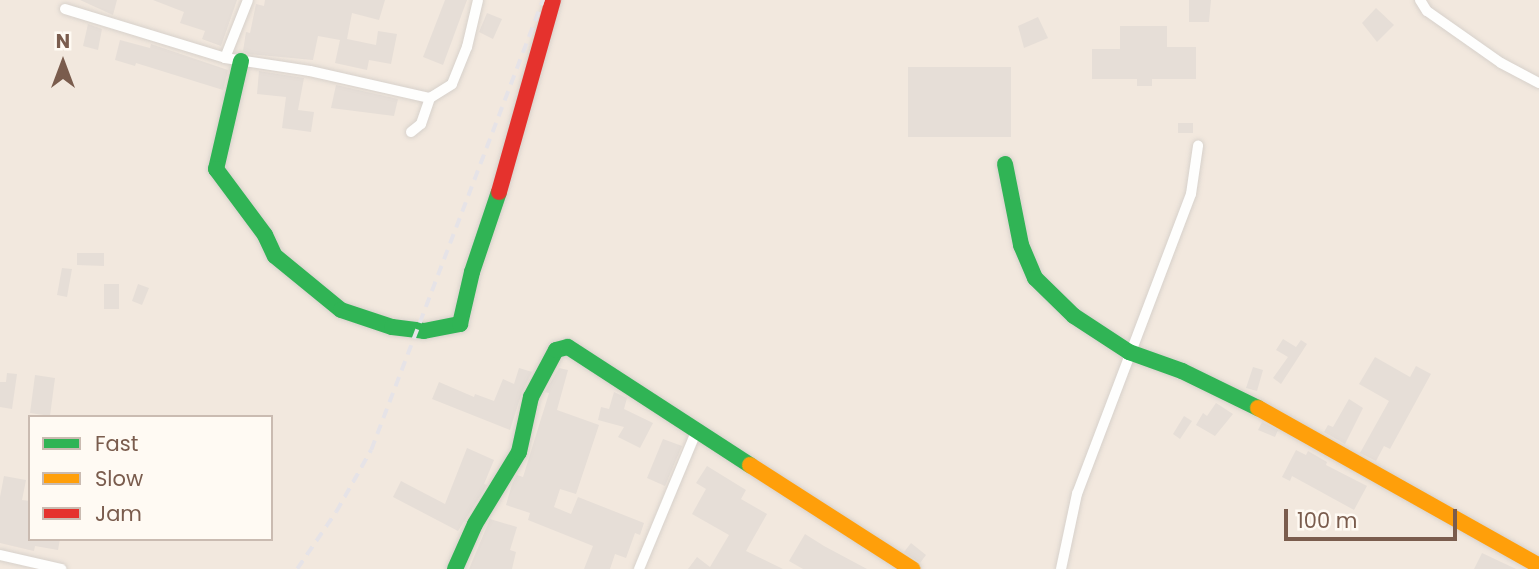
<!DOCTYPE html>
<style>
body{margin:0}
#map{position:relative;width:1539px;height:569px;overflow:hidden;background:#f9f5f0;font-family:Poppins,sans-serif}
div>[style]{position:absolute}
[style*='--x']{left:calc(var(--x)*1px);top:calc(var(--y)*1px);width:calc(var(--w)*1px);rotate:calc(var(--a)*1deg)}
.residential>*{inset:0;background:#f2e8de}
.building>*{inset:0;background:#e6ded7}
.roads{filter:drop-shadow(0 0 2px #d7d1cb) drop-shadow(0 0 2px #d7d1cb)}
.street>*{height:10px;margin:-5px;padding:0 5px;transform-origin:5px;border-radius:5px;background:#fefefd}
.fast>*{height:16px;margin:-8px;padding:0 8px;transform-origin:8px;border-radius:8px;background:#30b455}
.slow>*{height:16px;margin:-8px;padding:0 8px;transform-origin:8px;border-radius:8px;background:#ff9f0a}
.jam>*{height:16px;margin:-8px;padding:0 8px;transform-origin:8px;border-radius:8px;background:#e5322d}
.rail>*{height:3.5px;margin-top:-1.75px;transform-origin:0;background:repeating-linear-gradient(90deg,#e6e3e7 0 10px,transparent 0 17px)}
span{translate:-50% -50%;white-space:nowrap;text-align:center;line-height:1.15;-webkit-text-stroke:7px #fffaf3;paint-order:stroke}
.legend{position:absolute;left:28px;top:415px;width:245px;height:126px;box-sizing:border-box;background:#fffaf3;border:2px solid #cabbb1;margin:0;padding:9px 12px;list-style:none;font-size:21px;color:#7a5c4d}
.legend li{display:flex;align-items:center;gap:14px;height:35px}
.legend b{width:35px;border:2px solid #cabbb1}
.north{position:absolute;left:28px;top:28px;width:70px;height:70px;-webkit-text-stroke:5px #fffaf3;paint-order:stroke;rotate:0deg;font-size:19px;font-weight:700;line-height:28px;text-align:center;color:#7a5c4d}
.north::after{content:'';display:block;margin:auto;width:24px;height:32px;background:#7a5c4d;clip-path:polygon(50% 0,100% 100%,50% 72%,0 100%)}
.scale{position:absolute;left:1284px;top:509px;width:173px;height:32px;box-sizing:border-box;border:4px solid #7a5c4d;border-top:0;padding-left:9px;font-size:21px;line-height:24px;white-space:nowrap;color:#7a5c4d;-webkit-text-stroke:5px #fffaf3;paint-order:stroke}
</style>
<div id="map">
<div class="residential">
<div style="clip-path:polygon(evenodd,0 0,1539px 0,1539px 569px,0 569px,0 0,30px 417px,271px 417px,271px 539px,30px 539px,30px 417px)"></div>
</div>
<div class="building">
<div style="clip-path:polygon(80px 0,117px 0,113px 15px)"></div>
<div style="clip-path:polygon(153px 0,237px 0,221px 46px,202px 39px,205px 31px,180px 23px,184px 12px)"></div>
<div style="clip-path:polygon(265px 0,385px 0,379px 20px,352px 13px,347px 39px,376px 45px,378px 31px,397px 34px,391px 64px,369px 60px,367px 70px,335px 63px,340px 40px,318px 36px,313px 60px,248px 54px,243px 51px,246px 32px,250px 33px,256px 4px,264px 6px)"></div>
<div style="clip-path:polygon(445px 0,467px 0,443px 65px,423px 57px)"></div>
<div style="clip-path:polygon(1189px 0,1211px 0,1209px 22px,1189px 22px)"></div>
<div style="clip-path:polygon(1376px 8px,1394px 25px,1377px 42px,1362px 23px)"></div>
<div style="clip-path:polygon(487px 13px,502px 19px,493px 39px,479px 32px)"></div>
<div style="clip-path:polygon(1038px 17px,1048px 38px,1024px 48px,1018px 26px)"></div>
<div style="clip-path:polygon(88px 24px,102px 29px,98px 50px,83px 46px)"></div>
<div style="clip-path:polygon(1120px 26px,1167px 26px,1167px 47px,1196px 47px,1196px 79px,1152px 79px,1152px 86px,1137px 86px,1137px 79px,1092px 79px,1092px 49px,1120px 49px)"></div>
<div style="clip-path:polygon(120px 40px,150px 48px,151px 44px,228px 70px,223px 90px,136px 63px,135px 66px,115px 60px)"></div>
<div style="clip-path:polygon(908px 67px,1011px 67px,1011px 137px,908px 137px)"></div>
<div style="clip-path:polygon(259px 71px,304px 78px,298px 110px,314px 112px,311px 132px,282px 128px,286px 97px,257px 94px)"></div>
<div style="clip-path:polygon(336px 85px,398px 99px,394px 116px,331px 108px)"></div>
<div style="clip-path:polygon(1178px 123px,1193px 123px,1193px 133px,1178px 133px)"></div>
<div style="clip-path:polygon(77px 253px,104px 253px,104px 266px,77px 265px)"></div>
<div style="clip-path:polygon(62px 268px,72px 269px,67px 297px,57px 295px)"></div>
<div style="clip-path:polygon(104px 284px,119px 284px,119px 309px,104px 309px)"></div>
<div style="clip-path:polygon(138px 284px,149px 288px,142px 305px,132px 301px)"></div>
<div style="clip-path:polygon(1283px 339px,1296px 347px,1301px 340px,1307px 344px,1281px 384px,1273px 378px,1288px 357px,1276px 350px)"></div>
<div style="clip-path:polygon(1375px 357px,1410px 377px,1416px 366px,1431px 374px,1390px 449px,1384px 446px,1376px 461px,1360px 453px,1389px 401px,1359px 384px)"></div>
<div style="clip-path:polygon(1253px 367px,1263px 370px,1257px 391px,1246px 388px)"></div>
<div style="clip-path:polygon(519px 368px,532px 372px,522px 392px,510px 430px,432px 399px,439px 382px,474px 397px,475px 394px,494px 401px,503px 379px,514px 384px)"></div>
<div style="clip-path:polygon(559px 368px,568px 370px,557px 410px,599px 425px,576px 494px,560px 489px,554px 507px,571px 514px,578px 497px,644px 523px,640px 535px,635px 533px,626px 558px,615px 554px,610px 569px,584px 569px,593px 546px,528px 520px,530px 513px,506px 505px,512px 484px,517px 475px,523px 477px,549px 393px,545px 392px)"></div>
<div style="clip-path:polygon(7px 373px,17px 374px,12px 409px,0 407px,0 382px,6px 382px)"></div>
<div style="clip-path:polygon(35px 375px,55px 378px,50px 416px,30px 413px)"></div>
<div style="clip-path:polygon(614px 392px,627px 398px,624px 409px,653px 423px,640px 448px,618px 437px,624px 427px,598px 420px,601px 407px,609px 409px)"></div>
<div style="clip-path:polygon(1349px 399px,1363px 408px,1345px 444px,1324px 432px,1328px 425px,1333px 427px)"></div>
<div style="clip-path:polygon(1216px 403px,1233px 414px,1215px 436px,1196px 425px,1203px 413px,1207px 416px)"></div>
<div style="clip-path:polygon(1184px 416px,1192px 421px,1180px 439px,1173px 434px)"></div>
<div style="clip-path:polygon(1262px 422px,1278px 430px,1275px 437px,1258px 430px)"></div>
<div style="clip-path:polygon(663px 439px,682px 446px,665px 486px,647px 478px)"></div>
<div style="clip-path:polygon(467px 448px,494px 460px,484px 484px,487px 485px,458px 531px,393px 497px,401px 481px,445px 504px)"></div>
<div style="clip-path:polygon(1296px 450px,1306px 455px,1308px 451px,1327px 462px,1326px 465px,1367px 486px,1354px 510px,1292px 476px,1290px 481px,1282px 477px)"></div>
<div style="clip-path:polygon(707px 466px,746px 490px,741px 499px,767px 514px,746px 551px,783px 569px,688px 569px,697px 557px,710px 567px,729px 535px,692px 514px,706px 489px,696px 483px)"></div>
<div style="clip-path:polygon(4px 476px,26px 480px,22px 500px,30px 501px,30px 539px,60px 539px,58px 550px,35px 546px,34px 551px,0 543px,0 497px)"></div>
<div style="clip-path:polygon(490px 519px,517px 527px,510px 550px,516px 552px,512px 569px,469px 569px)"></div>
<div style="clip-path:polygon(805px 534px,824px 546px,867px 569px,803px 569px,789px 561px)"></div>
<div style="clip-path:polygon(911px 543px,926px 555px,920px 563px,904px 552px)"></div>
<div style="clip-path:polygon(1482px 553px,1516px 569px,1474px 569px)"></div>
</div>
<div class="roads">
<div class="street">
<div style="--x:1420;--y:0;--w:13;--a:58"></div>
<div style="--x:1427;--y:11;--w:90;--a:35.1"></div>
<div style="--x:1501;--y:63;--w:43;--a:27.8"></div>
<div style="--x:65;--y:9;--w:167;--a:17"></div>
<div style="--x:225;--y:58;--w:86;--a:8.7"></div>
<div style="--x:310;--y:71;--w:123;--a:12.7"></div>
<div style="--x:430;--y:98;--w:26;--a:-32"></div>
<div style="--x:452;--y:84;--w:40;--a:-68"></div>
<div style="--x:467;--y:47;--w:48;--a:-76.8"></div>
<div style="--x:225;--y:58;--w:62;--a:-68.4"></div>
<div style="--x:411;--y:132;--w:13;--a:-39"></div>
<div style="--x:421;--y:124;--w:28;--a:-71"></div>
<div style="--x:0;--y:555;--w:63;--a:12.9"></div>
<div style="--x:639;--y:569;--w:151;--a:-67.4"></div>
<div style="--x:1061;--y:569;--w:77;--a:-78"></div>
<div style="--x:1077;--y:494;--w:321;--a:-69.2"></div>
<div style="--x:1191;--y:194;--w:49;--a:-81.7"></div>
</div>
<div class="fast">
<div style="--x:241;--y:61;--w:111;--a:103"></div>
<div style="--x:216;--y:169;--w:82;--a:53.4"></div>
<div style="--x:265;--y:235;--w:23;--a:65"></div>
<div style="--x:275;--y:256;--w:85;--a:39.3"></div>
<div style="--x:341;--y:310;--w:54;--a:18.4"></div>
<div style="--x:392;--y:327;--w:32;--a:7"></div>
<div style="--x:424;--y:331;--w:37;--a:-11"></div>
<div style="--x:460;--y:324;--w:53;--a:-77"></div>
<div style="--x:472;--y:272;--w:84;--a:-71.4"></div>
<div style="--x:1005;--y:164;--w:83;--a:78.8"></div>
<div style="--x:1021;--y:245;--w:36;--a:67"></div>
<div style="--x:1035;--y:278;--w:54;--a:44.3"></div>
<div style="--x:1074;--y:316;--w:66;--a:33.2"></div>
<div style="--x:1129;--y:352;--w:56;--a:19.7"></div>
<div style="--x:1182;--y:371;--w:85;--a:26"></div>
<div style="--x:455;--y:569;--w:49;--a:-66"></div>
<div style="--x:475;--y:524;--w:84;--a:-58.6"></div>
<div style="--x:519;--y:452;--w:56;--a:-77.7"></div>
<div style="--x:531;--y:397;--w:53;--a:-62"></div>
<div style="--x:556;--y:350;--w:12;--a:-14"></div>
<div style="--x:568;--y:347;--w:217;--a:33"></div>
</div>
<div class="slow">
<div style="--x:1258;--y:408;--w:322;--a:29.3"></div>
<div style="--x:750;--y:465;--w:193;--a:32.7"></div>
</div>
<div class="jam">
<div style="--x:499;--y:192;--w:199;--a:-74.3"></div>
</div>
</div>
<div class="rail">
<div style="--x:297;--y:569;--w:69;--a:-55.6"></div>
<div style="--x:336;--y:512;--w:71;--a:-60.6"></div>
<div style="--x:371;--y:450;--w:482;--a:-69.1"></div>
</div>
<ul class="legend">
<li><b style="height:9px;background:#30b455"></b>Fast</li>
<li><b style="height:9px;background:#ff9f0a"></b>Slow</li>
<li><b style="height:9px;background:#e5322d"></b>Jam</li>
</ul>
<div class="north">N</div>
<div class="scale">100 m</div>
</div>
